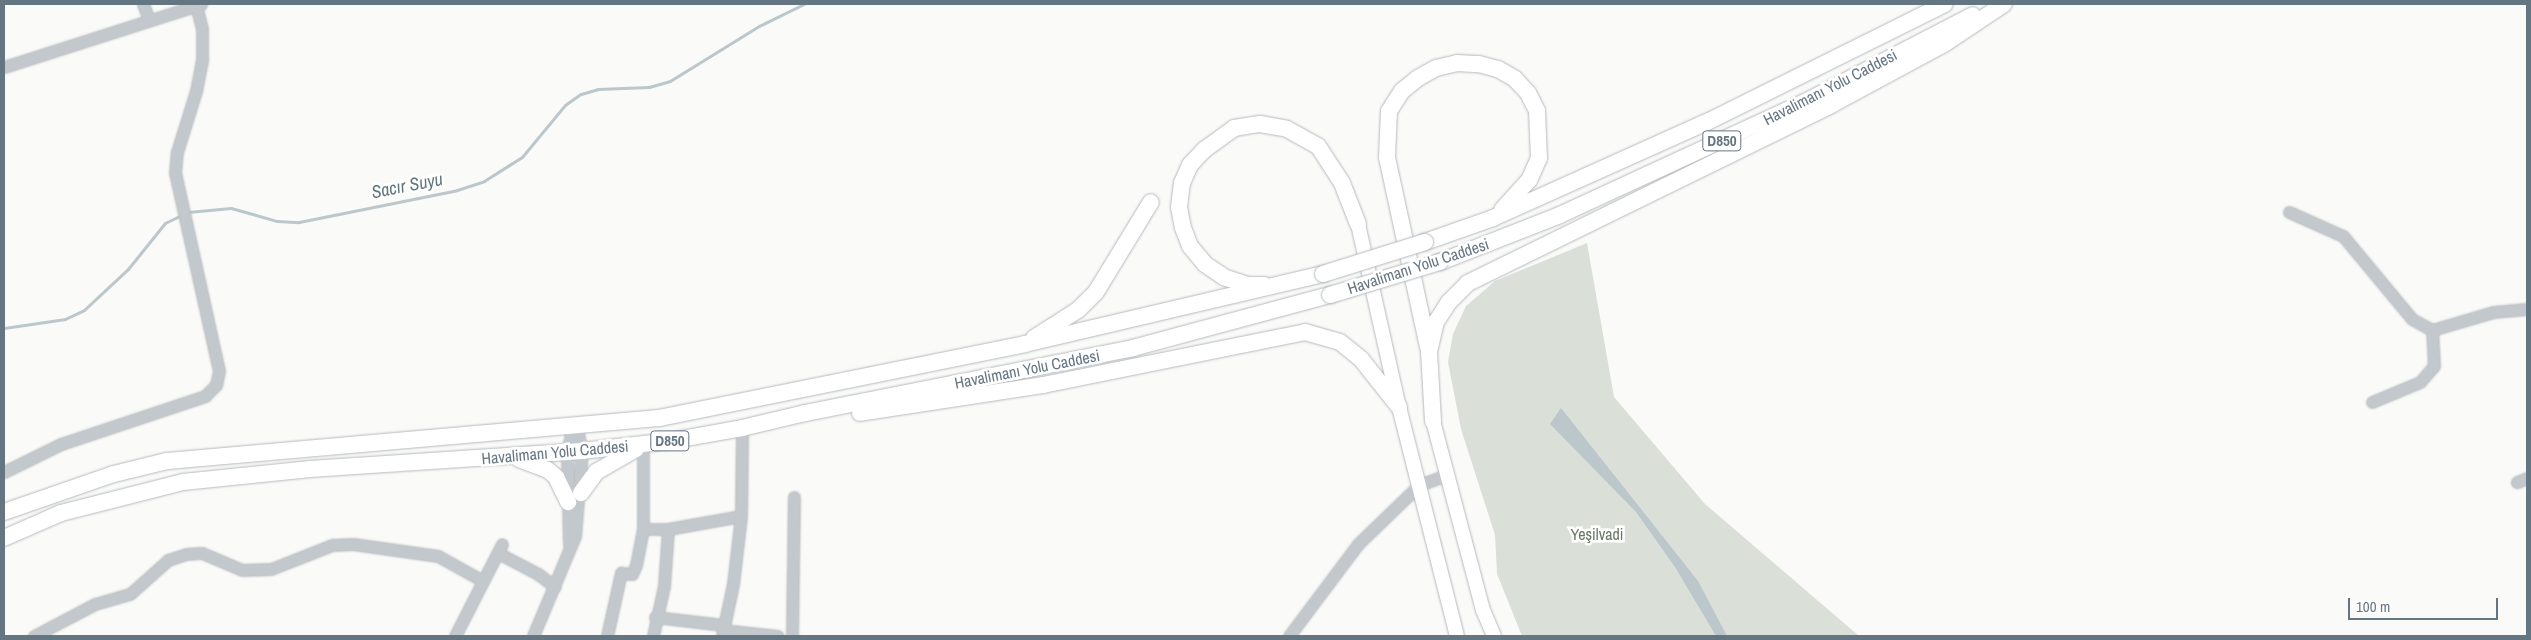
<!DOCTYPE html>
<meta charset="utf-8">
<style>
body{margin:0}
#map{position:relative;width:2531px;height:640px;overflow:hidden;background:#fafaf8;font-family:"Archivo Narrow",sans-serif}
div>[style]{position:absolute}
[style*='--x']{left:calc(var(--x)*1px);top:calc(var(--y)*1px);width:calc(var(--w)*1px);rotate:calc(var(--a)*1deg)}
.green>*{inset:0;background:#dadfd7}
.water>*{inset:0;background:#bbc7cb}
.stream>*{height:3px;margin:-1.5px;padding:0 1.5px;transform-origin:1.5px;border-radius:1.5px;background:#bbc7cb}
.roads{filter:drop-shadow(0 0 1px #b5babe) drop-shadow(0 0 1px #b5babe)}
.minor>*{height:11px;margin:-5.5px;padding:0 5.5px;transform-origin:5.5px;border-radius:5.5px;background:#c3c8cc}
.major>*{height:14px;margin:-7px;padding:0 7px;transform-origin:7px;border-radius:7px;background:#fff}
.highway>*{height:16px;margin:-8px;padding:0 8px;transform-origin:8px;border-radius:8px;background:#fff}
.bridges{filter:drop-shadow(0 0 1px #b4b9bd) drop-shadow(0 0 1px #b4b9bd)}
.highway-bridge>*{height:16px;margin:-8px;padding:0 8px;transform-origin:8px;border-radius:8px;background:#fff}
span{translate:-50% -50%;white-space:nowrap;text-align:center;line-height:1.15;-webkit-text-stroke:5px #fff;paint-order:stroke}
.shield-label span{padding:1px 4px;background:#fff;border:1px solid;border-radius:4px;-webkit-text-stroke-width:0}
.shield-label{font-size:15px;color:#657683;font-weight:700}
.street-label{font-size:16px;color:#657683}
.park-label{font-size:16px;color:#687a64}
.water-label{font-size:18px;color:#60757c;font-style:italic}
.frame{position:absolute;inset:0;border:5px solid #657683;pointer-events:none}
.scale{position:absolute;left:2348px;top:598px;width:150px;height:22px;box-sizing:border-box;border:2px solid #657683;border-top:0;padding-left:6px;font-size:15px;line-height:18px;white-space:nowrap;color:#657683;-webkit-text-stroke:4px #fff;paint-order:stroke}
</style>
<div id="map">
<div class="green">
<div style="clip-path:polygon(1587px 243px,1614px 397px,1705px 504px,1859px 636px,1522px 636px,1497px 574px,1495px 535px,1461px 429px,1448px 362px,1453px 334px,1466px 306px,1495px 281px)"></div>
</div>
<div class="water">
<div style="clip-path:polygon(1561px 408px,1698px 581px,1727px 636px,1716px 636px,1675px 567px,1636px 512px,1550px 424px)"></div>
</div>
<div class="stream">
<div style="--x:4;--y:328;--w:62;--a:-8.4"></div>
<div style="--x:65;--y:319;--w:21;--a:-25"></div>
<div style="--x:84;--y:310;--w:60;--a:-43"></div>
<div style="--x:128;--y:269;--w:59;--a:-51.2"></div>
<div style="--x:165;--y:223;--w:25;--a:-26"></div>
<div style="--x:188;--y:212;--w:43;--a:-5.3"></div>
<div style="--x:231;--y:208;--w:48;--a:15.8"></div>
<div style="--x:277;--y:221;--w:22;--a:3"></div>
<div style="--x:299;--y:222;--w:161;--a:-11.4"></div>
<div style="--x:457;--y:190;--w:28;--a:-18"></div>
<div style="--x:484;--y:181;--w:45;--a:-32.3"></div>
<div style="--x:522;--y:157;--w:67;--a:-50.4"></div>
<div style="--x:565;--y:105;--w:19;--a:-35"></div>
<div style="--x:581;--y:94;--w:18;--a:-16"></div>
<div style="--x:598;--y:89;--w:51;--a:-2.2"></div>
<div style="--x:649;--y:87;--w:22;--a:-16"></div>
<div style="--x:670;--y:81;--w:105;--a:-31.7"></div>
<div style="--x:759;--y:26;--w:50;--a:-26.1"></div>
</div>
<div class="roads">
<div class="minor">
<div style="--x:143;--y:4;--w:17;--a:69"></div>
<div style="--x:4;--y:67;--w:207;--a:-17.7"></div>
<div style="--x:2289;--y:212;--w:59;--a:24"></div>
<div style="--x:2343;--y:236;--w:108;--a:50.3"></div>
<div style="--x:2412;--y:319;--w:23;--a:29"></div>
<div style="--x:2432;--y:330;--w:64;--a:-16.4"></div>
<div style="--x:2493;--y:312;--w:34;--a:-5"></div>
<div style="--x:2372;--y:402;--w:52;--a:-22.6"></div>
<div style="--x:2420;--y:382;--w:21;--a:-49"></div>
<div style="--x:2434;--y:366;--w:36;--a:-93"></div>
<div style="--x:643;--y:445;--w:84;--a:90"></div>
<div style="--x:643;--y:529;--w:25;--a:0"></div>
<div style="--x:668;--y:529;--w:74;--a:-10.1"></div>
<div style="--x:4;--y:472;--w:64;--a:-26.2"></div>
<div style="--x:61;--y:444;--w:152;--a:-18.4"></div>
<div style="--x:205;--y:396;--w:16;--a:-45"></div>
<div style="--x:216;--y:385;--w:14;--a:-78"></div>
<div style="--x:219;--y:371;--w:203;--a:-102.5"></div>
<div style="--x:175;--y:173;--w:21;--a:-85"></div>
<div style="--x:177;--y:152;--w:64;--a:-72.7"></div>
<div style="--x:196;--y:91;--w:33;--a:-79"></div>
<div style="--x:202;--y:59;--w:30;--a:-90"></div>
<div style="--x:202;--y:29;--w:25;--a:-104"></div>
<div style="--x:2517;--y:482;--w:11;--a:-22"></div>
<div style="--x:569;--y:544;--w:92;--a:-91.2"></div>
<div style="--x:567;--y:452;--w:26;--a:-77"></div>
<div style="--x:498;--y:553;--w:45;--a:27.7"></div>
<div style="--x:538;--y:574;--w:21;--a:37"></div>
<div style="--x:655;--y:617;--w:69;--a:6.6"></div>
<div style="--x:723;--y:630;--w:55;--a:6.2"></div>
<div style="--x:34;--y:636;--w:69;--a:-27.7"></div>
<div style="--x:95;--y:604;--w:36;--a:-16"></div>
<div style="--x:130;--y:594;--w:51;--a:-41.8"></div>
<div style="--x:168;--y:560;--w:19;--a:-18"></div>
<div style="--x:186;--y:554;--w:16;--a:-4"></div>
<div style="--x:202;--y:553;--w:43;--a:23"></div>
<div style="--x:242;--y:570;--w:29;--a:-2"></div>
<div style="--x:271;--y:569;--w:66;--a:-21.5"></div>
<div style="--x:332;--y:545;--w:21;--a:-3"></div>
<div style="--x:353;--y:544;--w:86;--a:8"></div>
<div style="--x:438;--y:556;--w:51;--a:29.1"></div>
<div style="--x:455;--y:636;--w:103;--a:-62.9"></div>
<div style="--x:533;--y:636;--w:108;--a:-67.2"></div>
<div style="--x:575;--y:536;--w:85;--a:-85.3"></div>
<div style="--x:582;--y:451;--w:26;--a:-103"></div>
<div style="--x:607;--y:636;--w:65;--a:-77.5"></div>
<div style="--x:621;--y:573;--w:11;--a:5"></div>
<div style="--x:632;--y:574;--w:10;--a:-66"></div>
<div style="--x:636;--y:565;--w:37;--a:-79"></div>
<div style="--x:653;--y:636;--w:51;--a:-77.6"></div>
<div style="--x:664;--y:586;--w:57;--a:-86"></div>
<div style="--x:722;--y:636;--w:53;--a:-78.1"></div>
<div style="--x:733;--y:584;--w:68;--a:-83.3"></div>
<div style="--x:741;--y:516;--w:88;--a:-89.3"></div>
<div style="--x:792;--y:636;--w:139;--a:-89.2"></div>
<div style="--x:1289;--y:636;--w:115;--a:-53.1"></div>
<div style="--x:1358;--y:544;--w:85;--a:-44"></div>
<div style="--x:1419;--y:485;--w:29;--a:-20"></div>
</div>
<div class="major">
<div style="--x:1358;--y:224;--w:188;--a:77.4"></div>
<div style="--x:1399;--y:407;--w:236;--a:75.8"></div>
<div style="--x:1433;--y:421;--w:196;--a:75.2"></div>
<div style="--x:1483;--y:610;--w:28;--a:67"></div>
</div>
<div class="highway">
<div style="--x:1425;--y:242;--w:72;--a:-19.4"></div>
<div style="--x:1493;--y:218;--w:237;--a:-24.2"></div>
<div style="--x:1709;--y:121;--w:263;--a:-26.4"></div>
<div style="--x:1440;--y:262;--w:129;--a:-21.4"></div>
<div style="--x:1560;--y:215;--w:277;--a:-24.8"></div>
<div style="--x:1811;--y:99;--w:182;--a:-27.4"></div>
<div style="--x:1264;--y:285;--w:16;--a:180"></div>
<div style="--x:1248;--y:285;--w:25;--a:-162"></div>
<div style="--x:1224;--y:277;--w:23;--a:-146"></div>
<div style="--x:1205;--y:264;--w:23;--a:-130"></div>
<div style="--x:1190;--y:246;--w:19;--a:-111"></div>
<div style="--x:1183;--y:228;--w:21;--a:-101"></div>
<div style="--x:1179;--y:207;--w:24;--a:-83"></div>
<div style="--x:1182;--y:183;--w:20;--a:-66"></div>
<div style="--x:1190;--y:165;--w:21;--a:-47"></div>
<div style="--x:1204;--y:150;--w:37;--a:-36"></div>
<div style="--x:1234;--y:128;--w:26;--a:-9"></div>
<div style="--x:1260;--y:124;--w:27;--a:10"></div>
<div style="--x:1287;--y:129;--w:35;--a:29"></div>
<div style="--x:1318;--y:146;--w:44;--a:57"></div>
<div style="--x:1342;--y:183;--w:44;--a:68.7"></div>
<div style="--x:1034;--y:338;--w:52;--a:-32.5"></div>
<div style="--x:1078;--y:310;--w:25;--a:-45"></div>
<div style="--x:1096;--y:292;--w:105;--a:-58.6"></div>
<div style="--x:1428;--y:347;--w:194;--a:-102.2"></div>
<div style="--x:1387;--y:157;--w:46;--a:-87.5"></div>
<div style="--x:1389;--y:111;--w:24;--a:-57"></div>
<div style="--x:1402;--y:91;--w:21;--a:-39"></div>
<div style="--x:1418;--y:78;--w:21;--a:-29"></div>
<div style="--x:1436;--y:68;--w:22;--a:-13"></div>
<div style="--x:1457;--y:63;--w:22;--a:3"></div>
<div style="--x:1479;--y:64;--w:20;--a:15"></div>
<div style="--x:1498;--y:69;--w:20;--a:30"></div>
<div style="--x:1515;--y:79;--w:19;--a:47"></div>
<div style="--x:1528;--y:93;--w:20;--a:63"></div>
<div style="--x:1537;--y:111;--w:47;--a:87.6"></div>
<div style="--x:1539;--y:158;--w:24;--a:114"></div>
<div style="--x:1529;--y:180;--w:40;--a:132"></div>
<div style="--x:860;--y:413;--w:185;--a:-8.7"></div>
<div style="--x:1043;--y:385;--w:267;--a:-11.4"></div>
<div style="--x:1305;--y:332;--w:36;--a:16"></div>
<div style="--x:1340;--y:342;--w:27;--a:39"></div>
<div style="--x:1361;--y:359;--w:61;--a:51.6"></div>
<div style="--x:1433;--y:421;--w:69;--a:-93.3"></div>
<div style="--x:1429;--y:352;--w:31;--a:-77"></div>
<div style="--x:1436;--y:322;--w:24;--a:-57"></div>
<div style="--x:1449;--y:302;--w:27;--a:-45"></div>
<div style="--x:1468;--y:283;--w:404;--a:-26.1"></div>
<div style="--x:1831;--y:105;--w:128;--a:-28.4"></div>
<div style="--x:1944;--y:44;--w:72;--a:-33.7"></div>
<div style="--x:519;--y:459;--w:31;--a:21"></div>
<div style="--x:548;--y:470;--w:11;--a:41"></div>
<div style="--x:556;--y:477;--w:28;--a:64"></div>
<div style="--x:581;--y:493;--w:26;--a:-54"></div>
<div style="--x:596;--y:472;--w:46;--a:-29.9"></div>
<div style="--x:4;--y:512;--w:116;--a:-19.1"></div>
<div style="--x:114;--y:474;--w:55;--a:-13.8"></div>
<div style="--x:167;--y:461;--w:494;--a:-5"></div>
<div style="--x:659;--y:418;--w:373;--a:-11.4"></div>
<div style="--x:1025;--y:344;--w:306;--a:-13.2"></div>
<div style="--x:4;--y:538;--w:62;--a:-23.7"></div>
<div style="--x:61;--y:513;--w:126;--a:-14.3"></div>
<div style="--x:183;--y:482;--w:128;--a:-5.8"></div>
<div style="--x:310;--y:469;--w:273;--a:-3.8"></div>
<div style="--x:582;--y:451;--w:89;--a:-6.5"></div>
<div style="--x:670;--y:441;--w:73;--a:-10.2"></div>
<div style="--x:742;--y:428;--w:65;--a:-13.4"></div>
<div style="--x:805;--y:413;--w:334;--a:-11.2"></div>
<div style="--x:1133;--y:348;--w:204;--a:-15.1"></div>
</div>
</div>
<div class="bridges">
<div class="highway-bridge">
<div style="--x:1323;--y:274;--w:107;--a:-17.4"></div>
<div style="--x:1330;--y:295;--w:115;--a:-16.7"></div>
</div>
</div>
<div class="shield-label">
<span style="left:1722px;top:141px">D850</span>
<span style="left:670px;top:441px">D850</span>
</div>
<div class="street-label">
<span style="left:1830px;top:87px;rotate:-27deg">Havalimanı Yolu Caddesi</span>
<span style="left:1418px;top:266px;rotate:-18deg">Havalimanı Yolu Caddesi</span>
<span style="left:1027px;top:369px;rotate:-11deg">Havalimanı Yolu Caddesi</span>
<span style="left:555px;top:452px;rotate:-5deg">Havalimanı Yolu Caddesi</span>
</div>
<div class="park-label">
<span style="left:1597px;top:534px">Yeşilvadi</span>
</div>
<div class="water-label">
<span style="left:407px;top:186px;rotate:-11deg">Sacır Suyu</span>
</div>
<div class="frame"></div>
<div class="scale">100 m</div>
</div>
